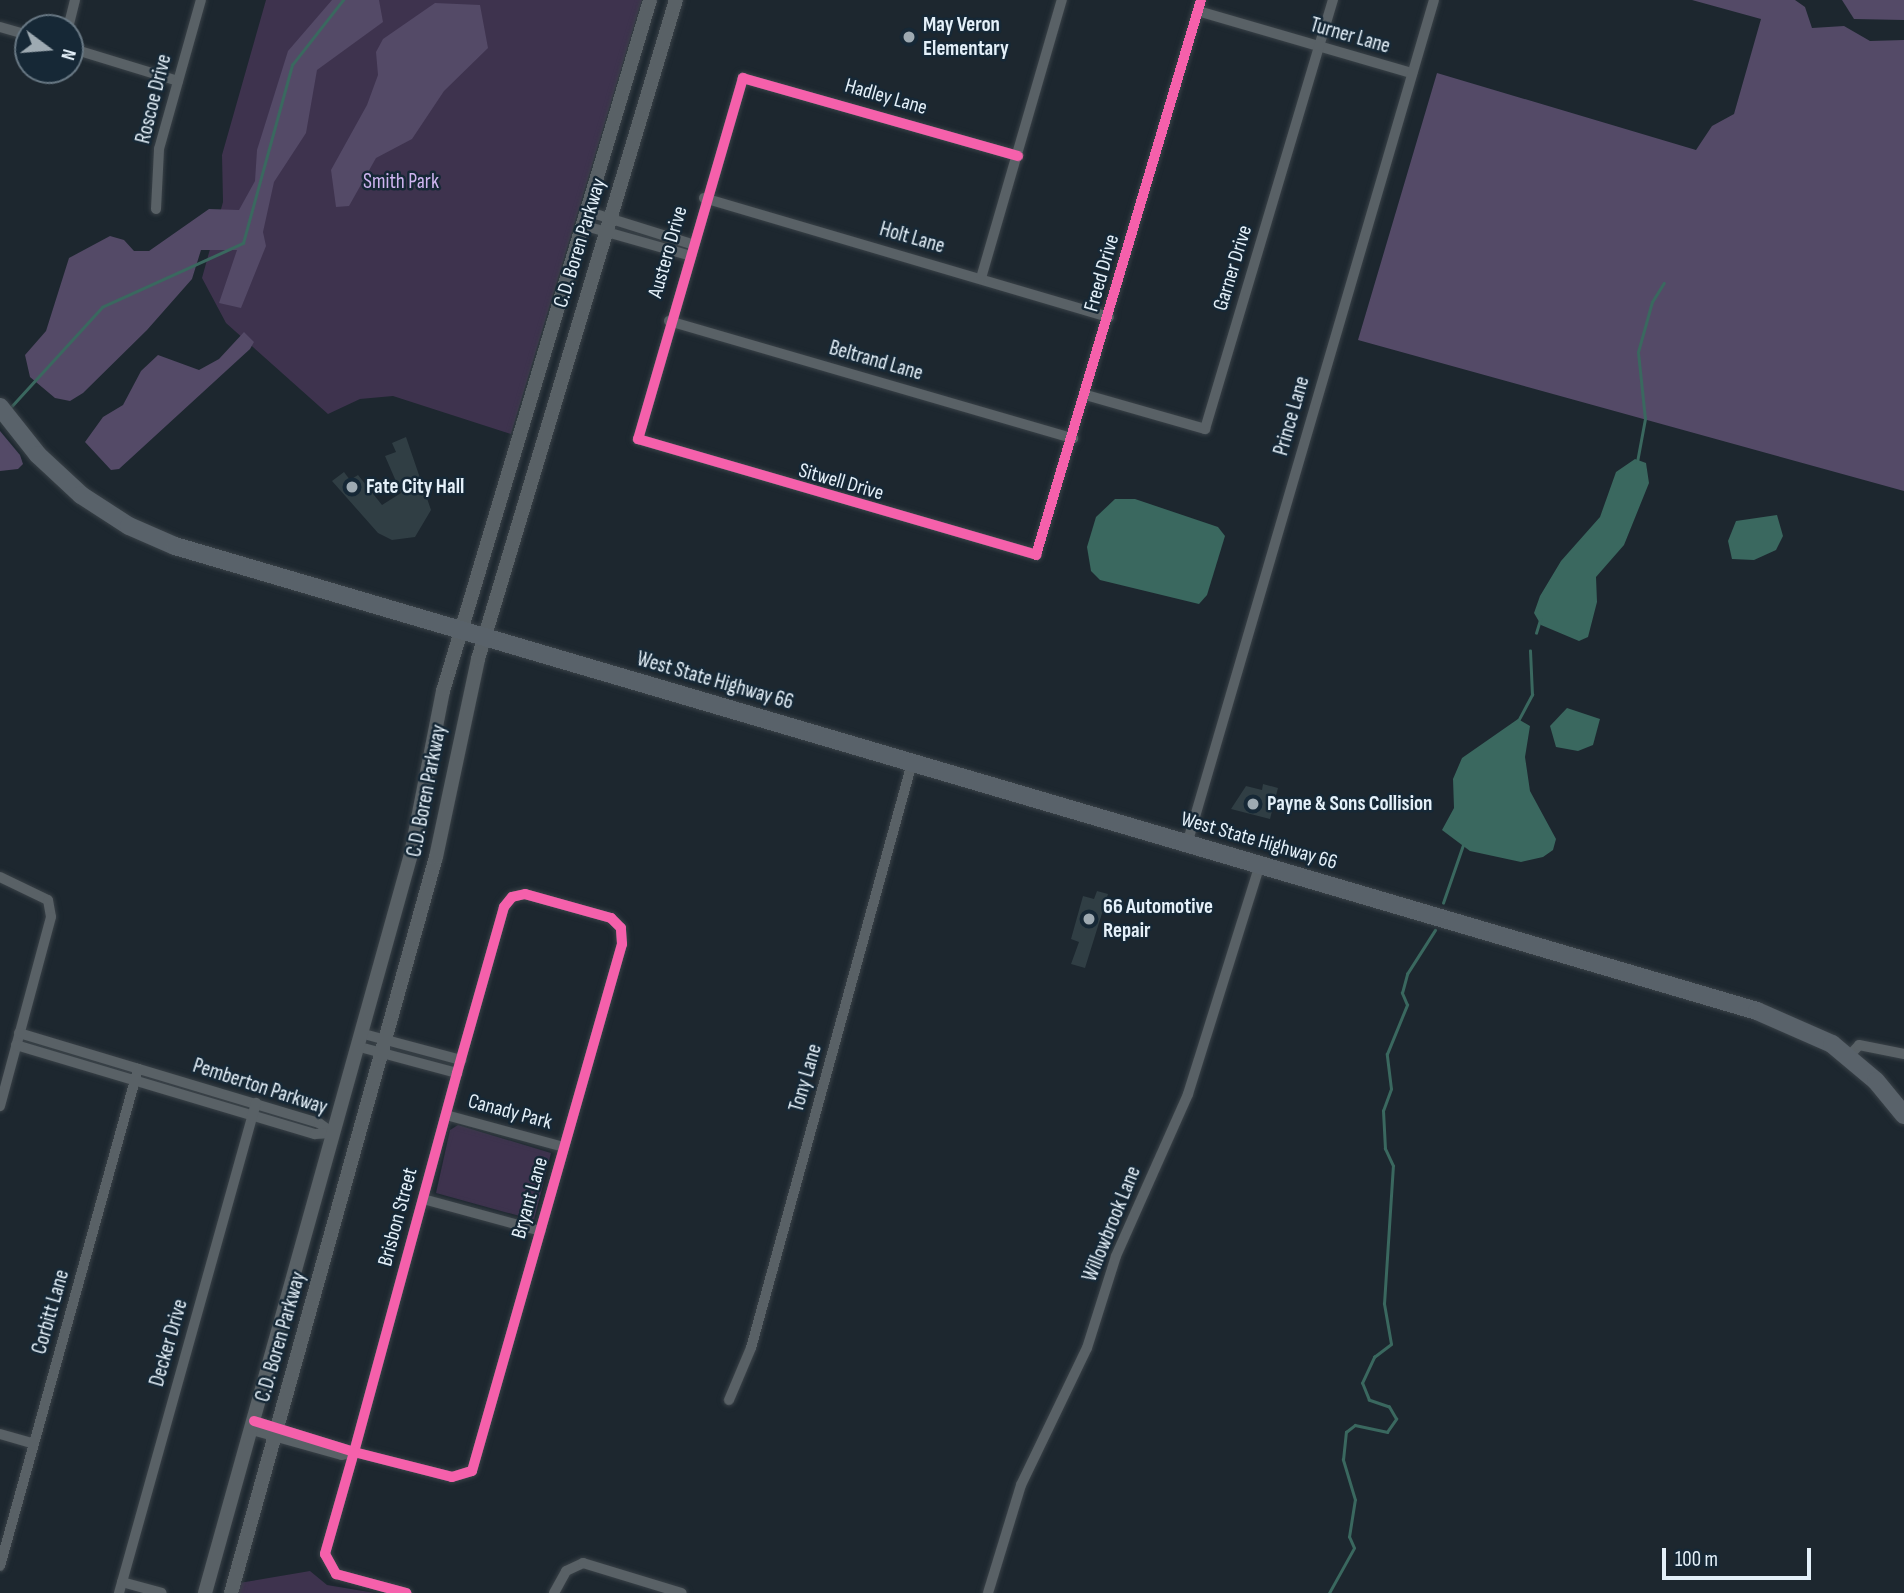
<!DOCTYPE html>
<style>
body{margin:0}
#map{position:relative;width:1904px;height:1593px;overflow:hidden;background:#1d272f;font-family:"Sofia Sans Condensed",sans-serif}
div>[style]{position:absolute}
[style*='--x']{left:calc(var(--x)*1px);top:calc(var(--y)*1px);width:calc(var(--w)*1px);rotate:calc(var(--a)*1deg)}
.green>*{inset:0;background:#3e334e}
.forest>*{inset:0;background:#544a67}
.water>*{inset:0;background:#3a685f}
.stream>*{height:2.5px;margin:-1.25px;padding:0 1.25px;transform-origin:1.25px;border-radius:1.25px;background:#3a685f}
.building>*{inset:0;background:#303e44}
.roads{filter:drop-shadow(0 0 2px #394147) drop-shadow(0 0 2px #394147)}
.minor>*{height:10px;margin:-5px;padding:0 5px;transform-origin:5px;border-radius:5px;background:#596166}
.tertiary>*{height:14px;margin:-7px;padding:0 7px;transform-origin:7px;border-radius:7px;background:#596166}
.primary>*{height:18px;margin:-9px;padding:0 9px;transform-origin:9px;border-radius:9px;background:#59626a}
.cycleway>*{height:10px;margin:-5px;padding:0 5px;transform-origin:5px;border-radius:5px;background:#f560ab}
.dots>*{width:19px;height:19px;translate:-50% -50%;box-sizing:border-box;border:4px solid #162836;border-radius:50%}
span{translate:-50% -50%;white-space:nowrap;text-align:center;line-height:1.15;-webkit-text-stroke:5px #162836;paint-order:stroke}
.poi-label{font-size:21px;color:#e4f0f9;font-weight:700}
.left{translate:0 -50%;text-align:left}
.street-label{font-size:21px;color:#e4f0f9}
.park-label{font-size:21px;color:#cfb5f1}
.north{position:absolute;left:14px;top:14px;width:70px;height:70px;box-sizing:border-box;background:#162836;border:2px solid #687884;border-radius:50%;rotate:106deg;font-size:19px;font-weight:700;line-height:28px;text-align:center;color:#e4f0f9}
.north::after{content:'';display:block;margin:auto;width:24px;height:32px;background:#9eaab2;clip-path:polygon(50% 0,100% 100%,50% 72%,0 100%)}
.scale{position:absolute;left:1662px;top:1548px;width:149px;height:32px;box-sizing:border-box;border:4px solid #e4f0f9;border-top:0;padding-left:9px;font-size:21px;line-height:24px;white-space:nowrap;color:#e4f0f9;-webkit-text-stroke:5px #162836;paint-order:stroke}
</style>
<div id="map">
<div class="green">
<div style="clip-path:polygon(266px 0,642px 0,511px 434px,393px 396px,360px 399px,328px 414px,226px 323px,202px 278px,223px 202px,222px 155px)"></div>
<div style="clip-path:polygon(458px 1125px,551px 1153px,534px 1220px,436px 1193px,450px 1130px)"></div>
<div style="clip-path:polygon(310px 1571px,327px 1585px,375px 1593px,236px 1593px,239px 1583px)"></div>
</div>
<div class="forest">
<div style="clip-path:polygon(332px 0,379px 0,383px 22px,317px 70px,306px 133px,274px 182px,263px 232px,266px 246px,241px 308px,219px 303px,237px 250px,201px 250px,192px 279px,147px 330px,83px 393px,70px 401px,55px 398px,30px 377px,25px 355px,46px 331px,69px 258px,110px 236px,124px 240px,134px 251px,149px 251px,209px 209px,239px 210px,255px 181px,257px 150px,288px 51px)"></div>
<div style="clip-path:polygon(1692px 0,1795px 0,1805px 7px,1812px 28px,1844px 26px,1870px 41px,1904px 40px,1904px 491px,1358px 340px,1437px 73px,1696px 150px,1712px 126px,1734px 114px,1761px 19px)"></div>
<div style="clip-path:polygon(1842px 0,1904px 0,1904px 20px,1854px 19px)"></div>
<div style="clip-path:polygon(435px 3px,480px 5px,488px 48px,444px 91px,412px 139px,376px 158px,349px 206px,336px 207px,331px 170px,367px 105px,378px 75px,376px 52px,383px 39px)"></div>
<div style="clip-path:polygon(244px 332px,254px 342px,250px 349px,119px 469px,111px 470px,85px 442px,103px 417px,123px 405px,141px 371px,158px 355px,199px 370px,219px 359px)"></div>
<div style="clip-path:polygon(0 431px,20px 455px,23px 464px,18px 469px,0 471px)"></div>
</div>
<div class="water">
<div style="clip-path:polygon(1635px 459px,1646px 463px,1649px 483px,1624px 545px,1596px 577px,1597px 602px,1588px 637px,1579px 641px,1541px 625px,1534px 613px,1540px 596px,1561px 561px,1600px 517px,1616px 472px)"></div>
<div style="clip-path:polygon(1115px 499px,1135px 499px,1218px 527px,1225px 536px,1207px 595px,1199px 604px,1100px 580px,1091px 571px,1087px 547px,1096px 517px)"></div>
<div style="clip-path:polygon(1777px 515px,1783px 536px,1776px 550px,1754px 560px,1732px 559px,1728px 541px,1736px 521px)"></div>
<div style="clip-path:polygon(1567px 708px,1600px 719px,1593px 745px,1578px 751px,1556px 747px,1550px 726px)"></div>
<div style="clip-path:polygon(1518px 719px,1530px 726px,1525px 757px,1530px 791px,1556px 839px,1553px 850px,1543px 857px,1521px 862px,1470px 851px,1442px 830px,1454px 808px,1453px 779px,1462px 758px)"></div>
</div>
<div class="stream">
<div style="--x:9;--y:409;--w:138;--a:-47.6"></div>
<div style="--x:102;--y:307;--w:155;--a:-24.4"></div>
<div style="--x:243;--y:243;--w:185;--a:-74.6"></div>
<div style="--x:292;--y:65;--w:83;--a:-51.9"></div>
<div style="--x:1637;--y:462;--w:44;--a:-79.5"></div>
<div style="--x:1645;--y:419;--w:67;--a:-96"></div>
<div style="--x:1638;--y:352;--w:52;--a:-74.4"></div>
<div style="--x:1652;--y:302;--w:22;--a:-58"></div>
<div style="--x:1536;--y:633;--w:14;--a:-73"></div>
<div style="--x:1518;--y:721;--w:30;--a:-62"></div>
<div style="--x:1532;--y:695;--w:44;--a:-92.6"></div>
<div style="--x:1443;--y:903;--w:61;--a:-71"></div>
<div style="--x:1329;--y:1593;--w:51;--a:-60.9"></div>
<div style="--x:1354;--y:1548;--w:12;--a:-114"></div>
<div style="--x:1349;--y:1537;--w:37;--a:-81"></div>
<div style="--x:1355;--y:1500;--w:42;--a:-106.7"></div>
<div style="--x:1343;--y:1460;--w:28;--a:-84"></div>
<div style="--x:1346;--y:1432;--w:11;--a:-38"></div>
<div style="--x:1355;--y:1425;--w:33;--a:12"></div>
<div style="--x:1387;--y:1432;--w:16;--a:-55"></div>
<div style="--x:1396;--y:1419;--w:14;--a:-120"></div>
<div style="--x:1389;--y:1407;--w:21;--a:-161"></div>
<div style="--x:1369;--y:1400;--w:18;--a:-112"></div>
<div style="--x:1362;--y:1383;--w:29;--a:-65"></div>
<div style="--x:1374;--y:1357;--w:21;--a:-37"></div>
<div style="--x:1391;--y:1344;--w:41;--a:-99.9"></div>
<div style="--x:1384;--y:1304;--w:138;--a:-86.3"></div>
<div style="--x:1393;--y:1166;--w:19;--a:-115"></div>
<div style="--x:1385;--y:1149;--w:38;--a:-93"></div>
<div style="--x:1383;--y:1111;--w:23;--a:-70"></div>
<div style="--x:1391;--y:1089;--w:35;--a:-97"></div>
<div style="--x:1387;--y:1054;--w:53;--a:-67.8"></div>
<div style="--x:1407;--y:1005;--w:13;--a:-113"></div>
<div style="--x:1402;--y:993;--w:20;--a:-75"></div>
<div style="--x:1407;--y:974;--w:52;--a:-57.5"></div>
</div>
<div class="building">
<div style="clip-path:polygon(406px 437px,431px 510px,415px 537px,392px 540px,378px 533px,332px 481px,344px 472px,350px 480px,358px 475px,382px 505px,401px 493px,385px 456px,396px 452px,392px 443px)"></div>
<div style="clip-path:polygon(1263px 784px,1278px 788px,1270px 819px,1231px 809px,1246px 786px,1262px 790px)"></div>
<div style="clip-path:polygon(1097px 891px,1108px 894px,1085px 968px,1071px 964px,1079px 942px,1071px 939px,1083px 896px,1094px 899px)"></div>
</div>
<div class="roads">
<div class="minor">
<div style="--x:1198;--y:11;--w:223;--a:16.2"></div>
<div style="--x:0;--y:27;--w:29;--a:16"></div>
<div style="--x:68;--y:28;--w:29;--a:-76"></div>
<div style="--x:70;--y:48;--w:113;--a:17"></div>
<div style="--x:1018;--y:156;--w:286;--a:-164.2"></div>
<div style="--x:743;--y:78;--w:376;--a:106.2"></div>
<div style="--x:638;--y:439;--w:415;--a:16.2"></div>
<div style="--x:1036;--y:555;--w:579;--a:-73.44"></div>
<div style="--x:704;--y:198;--w:422;--a:16.4"></div>
<div style="--x:156;--y:209;--w:60;--a:-87.1"></div>
<div style="--x:159;--y:149;--w:155;--a:-74.3"></div>
<div style="--x:586;--y:211;--w:110;--a:17.4"></div>
<div style="--x:582;--y:225;--w:110;--a:15.8"></div>
<div style="--x:981;--y:278;--w:290;--a:-73.8"></div>
<div style="--x:669;--y:321;--w:421;--a:16.2"></div>
<div style="--x:1086;--y:395;--w:124;--a:15.9"></div>
<div style="--x:1205;--y:429;--w:448;--a:-73.4"></div>
<div style="--x:1187;--y:844;--w:879;--a:-73.69"></div>
<div style="--x:0;--y:877;--w:53;--a:25.6"></div>
<div style="--x:48;--y:900;--w:17;--a:80"></div>
<div style="--x:51;--y:917;--w:196;--a:105.1"></div>
<div style="--x:19;--y:1033;--w:313;--a:16.7"></div>
<div style="--x:319;--y:1123;--w:17;--a:36"></div>
<div style="--x:360;--y:1033;--w:105;--a:15"></div>
<div style="--x:16;--y:1045;--w:312;--a:16.6"></div>
<div style="--x:315;--y:1134;--w:18;--a:-3"></div>
<div style="--x:356;--y:1046;--w:105;--a:15"></div>
<div style="--x:1848;--y:1057;--w:16;--a:-47"></div>
<div style="--x:1859;--y:1045;--w:46;--a:11.3"></div>
<div style="--x:446;--y:1115;--w:122;--a:15.2"></div>
<div style="--x:423;--y:1199;--w:122;--a:15.2"></div>
<div style="--x:729;--y:1400;--w:56;--a:-67.1"></div>
<div style="--x:751;--y:1348;--w:607;--a:-74.61"></div>
<div style="--x:254;--y:1421;--w:105;--a:17.2"></div>
<div style="--x:354;--y:1452;--w:101;--a:14.3"></div>
<div style="--x:452;--y:1477;--w:21;--a:-17"></div>
<div style="--x:472;--y:1471;--w:548;--a:-74.11"></div>
<div style="--x:622;--y:944;--w:16;--a:-94"></div>
<div style="--x:621;--y:928;--w:14;--a:-135"></div>
<div style="--x:611;--y:918;--w:89;--a:-164.4"></div>
<div style="--x:525;--y:894;--w:13;--a:167"></div>
<div style="--x:512;--y:897;--w:13;--a:129"></div>
<div style="--x:504;--y:907;--w:173;--a:105.8"></div>
<div style="--x:457;--y:1073;--w:393;--a:105.2"></div>
<div style="--x:354;--y:1452;--w:106;--a:105.9"></div>
<div style="--x:325;--y:1554;--w:23;--a:61"></div>
<div style="--x:336;--y:1574;--w:73;--a:15.2"></div>
<div style="--x:252;--y:1430;--w:93;--a:15.5"></div>
<div style="--x:342;--y:1455;--w:12;--a:-14"></div>
<div style="--x:0;--y:1434;--w:35;--a:16"></div>
<div style="--x:0;--y:1566;--w:516;--a:-74.48"></div>
<div style="--x:122;--y:1582;--w:41;--a:15.4"></div>
<div style="--x:119;--y:1593;--w:509;--a:-74.38"></div>
<div style="--x:554;--y:1593;--w:25;--a:-61"></div>
<div style="--x:566;--y:1571;--w:19;--a:-25"></div>
<div style="--x:583;--y:1563;--w:103;--a:16.9"></div>
<div style="--x:988;--y:1593;--w:113;--a:-73"></div>
<div style="--x:1021;--y:1485;--w:152;--a:-64.3"></div>
<div style="--x:1087;--y:1348;--w:96;--a:-72.5"></div>
<div style="--x:1116;--y:1256;--w:177;--a:-66"></div>
<div style="--x:1188;--y:1094;--w:241;--a:-72.6"></div>
</div>
<div class="tertiary">
<div style="--x:205;--y:1593;--w:767;--a:-74.42"></div>
<div style="--x:411;--y:854;--w:166;--a:-78.9"></div>
<div style="--x:443;--y:691;--w:721;--a:-73.32"></div>
<div style="--x:231;--y:1593;--w:764;--a:-74.44"></div>
<div style="--x:436;--y:857;--w:202;--a:-78"></div>
<div style="--x:478;--y:659;--w:688;--a:-73.28"></div>
</div>
<div class="primary">
<div style="--x:0;--y:407;--w:61;--a:51.6"></div>
<div style="--x:38;--y:455;--w:59;--a:42.9"></div>
<div style="--x:81;--y:495;--w:57;--a:32.9"></div>
<div style="--x:129;--y:526;--w:50;--a:23.5"></div>
<div style="--x:175;--y:546;--w:1649;--a:16.38"></div>
<div style="--x:1757;--y:1011;--w:82;--a:23.7"></div>
<div style="--x:1832;--y:1044;--w:57;--a:40.1"></div>
<div style="--x:1876;--y:1081;--w:44;--a:50.5"></div>
</div>
</div>
<div class="cycleway">
<div style="--x:1018;--y:156;--w:286;--a:-164.2"></div>
<div style="--x:743;--y:78;--w:376;--a:106.2"></div>
<div style="--x:638;--y:439;--w:415;--a:16.2"></div>
<div style="--x:1036;--y:555;--w:579;--a:-73.44"></div>
<div style="--x:254;--y:1421;--w:105;--a:17.2"></div>
<div style="--x:354;--y:1452;--w:101;--a:14.3"></div>
<div style="--x:452;--y:1477;--w:21;--a:-17"></div>
<div style="--x:472;--y:1471;--w:548;--a:-74.11"></div>
<div style="--x:622;--y:944;--w:16;--a:-94"></div>
<div style="--x:621;--y:928;--w:14;--a:-135"></div>
<div style="--x:611;--y:918;--w:89;--a:-164.4"></div>
<div style="--x:525;--y:894;--w:13;--a:167"></div>
<div style="--x:512;--y:897;--w:13;--a:129"></div>
<div style="--x:504;--y:907;--w:173;--a:105.8"></div>
<div style="--x:457;--y:1073;--w:393;--a:105.2"></div>
<div style="--x:354;--y:1452;--w:106;--a:105.9"></div>
<div style="--x:325;--y:1554;--w:23;--a:61"></div>
<div style="--x:336;--y:1574;--w:73;--a:15.2"></div>
</div>
<div class="dots">
<div style="left:909px;top:37px;background:#9eaab2"></div>
<div style="left:352px;top:487px;background:#9eaab2"></div>
<div style="left:1253px;top:804px;background:#9eaab2"></div>
<div style="left:1089px;top:919px;background:#9eaab2"></div>
</div>
<div class="poi-label">
<span class="left" style="left:923px;top:37px">May Veron<br>Elementary</span>
<span class="left" style="left:366px;top:487px">Fate City Hall</span>
<span class="left" style="left:1267px;top:804px">Payne &amp; Sons Collision</span>
<span class="left" style="left:1103px;top:919px">66 Automotive<br>Repair</span>
</div>
<div class="street-label">
<span style="left:1350px;top:36px;rotate:16deg">Turner Lane</span>
<span style="left:886px;top:97px;rotate:16deg">Hadley Lane</span>
<span style="left:154px;top:99px;rotate:-76deg">Roscoe Drive</span>
<span style="left:912px;top:238px;rotate:16deg">Holt Lane</span>
<span style="left:580px;top:243px;rotate:-73deg">C.D. Boren Parkway</span>
<span style="left:668px;top:252px;rotate:-74deg">Austero Drive</span>
<span style="left:1233px;top:268px;rotate:-73deg">Garner Drive</span>
<span style="left:1102px;top:273px;rotate:-74deg">Freed Drive</span>
<span style="left:876px;top:361px;rotate:16deg">Beltrand Lane</span>
<span style="left:1292px;top:416px;rotate:-74deg">Prince Lane</span>
<span style="left:841px;top:482px;rotate:16deg">Sitwell Drive</span>
<span style="left:715px;top:681px;rotate:16deg">West State Highway 66</span>
<span style="left:427px;top:791px;rotate:-79deg">C.D. Boren Parkway</span>
<span style="left:1259px;top:841px;rotate:16deg">West State Highway 66</span>
<span style="left:806px;top:1078px;rotate:-74deg">Tony Lane</span>
<span style="left:260px;top:1087px;rotate:18deg">Pemberton Parkway</span>
<span style="left:510px;top:1112px;rotate:15deg">Canady Park</span>
<span style="left:530px;top:1198px;rotate:-74deg">Bryant Lane</span>
<span style="left:398px;top:1217px;rotate:-75deg">Brisbon Street</span>
<span style="left:1112px;top:1224px;rotate:-68deg">Willowbrook Lane</span>
<span style="left:51px;top:1312px;rotate:-74deg">Corbitt Lane</span>
<span style="left:281px;top:1337px;rotate:-74deg">C.D. Boren Parkway</span>
<span style="left:169px;top:1343px;rotate:-74deg">Decker Drive</span>
</div>
<div class="park-label">
<span style="left:401px;top:182px">Smith Park</span>
</div>
<div class="north">N</div>
<div class="scale">100 m</div>
</div>
